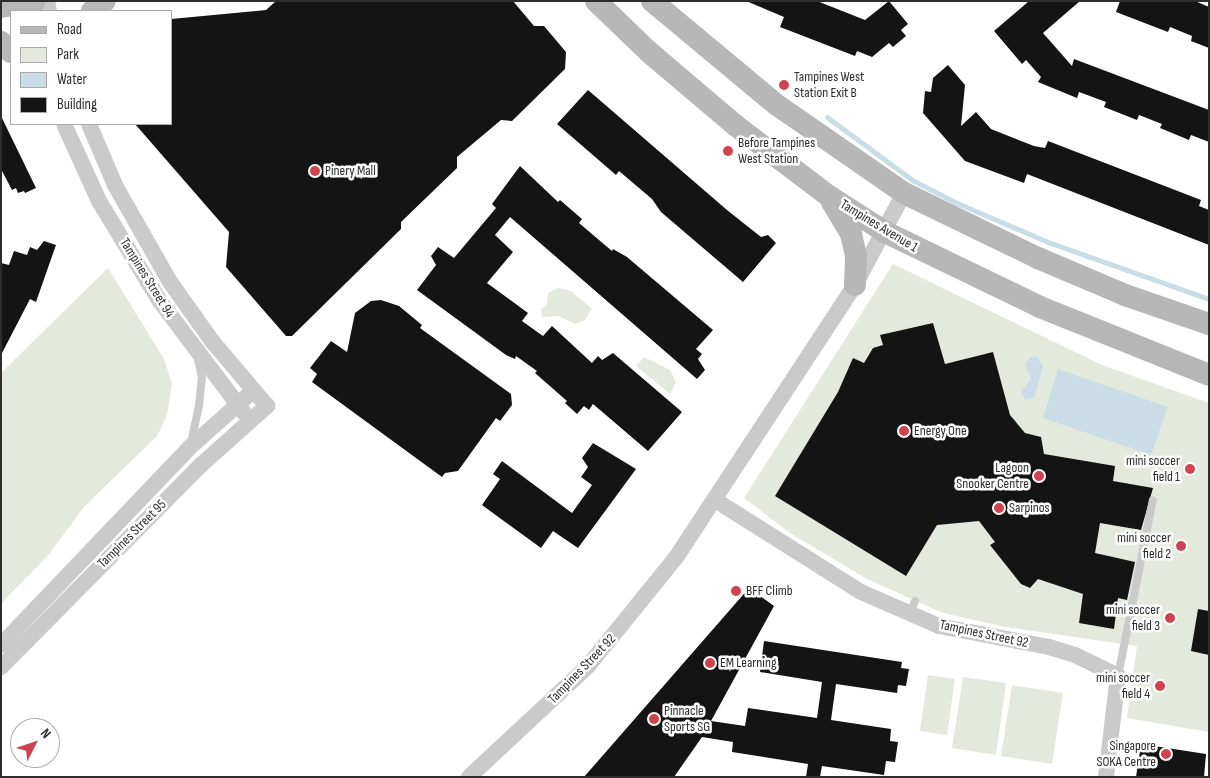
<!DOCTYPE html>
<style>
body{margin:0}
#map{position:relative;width:1210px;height:778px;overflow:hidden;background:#fff;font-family:"Sofia Sans Condensed",sans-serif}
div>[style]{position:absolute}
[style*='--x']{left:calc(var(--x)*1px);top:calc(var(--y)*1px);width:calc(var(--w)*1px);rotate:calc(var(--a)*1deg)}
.green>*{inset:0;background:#e3e9dc}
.water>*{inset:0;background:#cadde7}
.stream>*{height:5px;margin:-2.5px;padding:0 2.5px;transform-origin:2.5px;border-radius:2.5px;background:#cadde7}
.building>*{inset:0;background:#141414}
.service>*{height:8px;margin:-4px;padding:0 4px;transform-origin:4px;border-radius:4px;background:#cacaca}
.minor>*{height:16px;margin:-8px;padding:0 8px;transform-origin:8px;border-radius:8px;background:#cacaca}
.secondary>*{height:22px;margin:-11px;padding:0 11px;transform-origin:11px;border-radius:11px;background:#b7b7b7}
.dots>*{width:14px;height:14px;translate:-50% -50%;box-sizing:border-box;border:2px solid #fff;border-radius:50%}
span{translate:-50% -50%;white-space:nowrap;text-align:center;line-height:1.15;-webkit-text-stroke:5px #fff;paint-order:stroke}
.poi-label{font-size:14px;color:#2d2d2d}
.left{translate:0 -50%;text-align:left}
.right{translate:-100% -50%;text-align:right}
.street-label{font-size:14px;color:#2d2d2d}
.frame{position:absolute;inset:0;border:2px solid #2d2d2d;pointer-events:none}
.legend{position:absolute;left:10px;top:10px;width:162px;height:115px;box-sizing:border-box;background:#fff;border:1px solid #ababab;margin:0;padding:6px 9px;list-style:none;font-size:15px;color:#2d2d2d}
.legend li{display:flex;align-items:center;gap:10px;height:25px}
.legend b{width:25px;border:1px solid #ababab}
.north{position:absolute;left:10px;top:718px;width:50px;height:50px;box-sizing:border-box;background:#fff;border:1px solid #ababab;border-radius:50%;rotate:49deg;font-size:14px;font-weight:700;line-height:20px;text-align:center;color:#2d2d2d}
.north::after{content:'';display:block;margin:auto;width:18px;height:22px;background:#d14250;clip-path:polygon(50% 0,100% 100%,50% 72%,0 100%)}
</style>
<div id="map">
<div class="green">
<div style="clip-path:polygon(893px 264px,1102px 365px,1209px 403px,1209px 732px,1127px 718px,1137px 646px,1005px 627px,943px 613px,867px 579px,790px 533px,744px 498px)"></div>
<div style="clip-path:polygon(108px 268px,164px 359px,172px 384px,167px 415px,157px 436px,84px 507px,49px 554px,1px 604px,1px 373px)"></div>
<div style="clip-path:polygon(558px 288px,571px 291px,592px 309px,585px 320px,575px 324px,559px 316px,542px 317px,541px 309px,547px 304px,548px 293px)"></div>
<div style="clip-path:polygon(644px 357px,670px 370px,676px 382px,670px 394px,636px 366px)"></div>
<div style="clip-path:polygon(928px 675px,955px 679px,947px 735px,920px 731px)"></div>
<div style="clip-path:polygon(963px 677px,1006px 683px,996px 755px,952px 748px)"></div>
<div style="clip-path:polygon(1012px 685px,1063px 693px,1052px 764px,1001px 756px)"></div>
</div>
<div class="water">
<div style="clip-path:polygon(1037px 356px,1043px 367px,1034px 398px,1025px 400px,1021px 391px,1031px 379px,1025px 364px,1031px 357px)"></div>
<div style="clip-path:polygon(1058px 369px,1168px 407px,1151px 455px,1043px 418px)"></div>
</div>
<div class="stream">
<div style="--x:827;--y:117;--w:106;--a:36.5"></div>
<div style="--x:912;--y:180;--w:51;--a:27.1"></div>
<div style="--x:957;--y:203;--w:99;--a:23.2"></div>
<div style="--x:1048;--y:242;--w:171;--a:19.5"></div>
</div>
<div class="building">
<div style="clip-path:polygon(276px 1px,513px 1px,534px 26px,544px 26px,566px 52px,565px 69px,512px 121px,501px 120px,457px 157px,457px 168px,401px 222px,401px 229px,292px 336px,286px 336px,226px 267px,229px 232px,135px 124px,171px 124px,171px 19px,266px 10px)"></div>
<div style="clip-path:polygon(746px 1px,817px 1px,865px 20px,889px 1px,908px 24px,901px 30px,906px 36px,893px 47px,889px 43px,872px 57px,857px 51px,855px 56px,780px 27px,784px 17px)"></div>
<div style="clip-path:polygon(1029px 1px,1080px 1px,1043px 33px,1072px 66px,1074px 59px,1209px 110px,1209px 142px,1191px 135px,1189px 140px,1160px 128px,1162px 124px,1139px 115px,1137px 120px,1104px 107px,1106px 102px,1079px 92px,1077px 98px,1038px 82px,1041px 77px,1026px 60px,1022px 64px,994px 31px)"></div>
<div style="clip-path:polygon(1120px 1px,1195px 1px,1209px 7px,1209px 48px,1191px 41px,1192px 36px,1170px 27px,1168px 32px,1116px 12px)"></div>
<div style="clip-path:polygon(948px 65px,965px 85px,961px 126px,976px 112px,991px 129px,1034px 146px,1045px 148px,1048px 141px,1201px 200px,1199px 206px,1209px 210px,1209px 245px,1027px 174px,1024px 183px,965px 161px,923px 113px,925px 91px,931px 92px,933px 78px)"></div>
<div style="clip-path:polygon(588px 90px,727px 210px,761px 237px,768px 235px,776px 243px,743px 282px,661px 212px,652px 199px,619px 171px,616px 175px,557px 124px)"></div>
<div style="clip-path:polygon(1px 116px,36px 188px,25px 193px,24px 191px,18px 193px,16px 188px,12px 190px,1px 169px)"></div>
<div style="clip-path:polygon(520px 166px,558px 202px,560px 200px,582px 219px,579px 223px,612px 251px,613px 249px,627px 257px,713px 330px,696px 349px,702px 354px,698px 359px,705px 370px,697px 379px,510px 217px,495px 235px,513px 252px,487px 283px,528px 313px,522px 321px,543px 336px,552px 326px,592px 363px,598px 356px,602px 360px,613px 353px,682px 412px,648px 451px,593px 404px,589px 410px,584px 406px,577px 414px,565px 403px,567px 401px,535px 373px,537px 371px,516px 356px,515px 359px,506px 355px,417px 290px,436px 265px,431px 256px,438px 247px,454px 258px,496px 208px,492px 204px)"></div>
<div style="clip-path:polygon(44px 241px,56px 245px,36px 302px,30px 299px,1px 355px,1px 263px,9px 265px,14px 251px,27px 255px,30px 247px,37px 250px)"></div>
<div style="clip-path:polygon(381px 300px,399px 306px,422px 325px,420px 328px,511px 394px,512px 405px,500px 421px,496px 418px,458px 471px,445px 473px,442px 477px,312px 382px,317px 374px,310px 368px,331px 341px,347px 352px,355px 313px,371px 301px)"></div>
<div style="clip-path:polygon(933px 323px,945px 364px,993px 352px,1010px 415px,1025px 433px,1041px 437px,1044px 454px,1115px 466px,1113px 481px,1153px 488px,1141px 530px,1100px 523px,1095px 553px,1135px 562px,1127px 600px,1118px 598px,1114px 629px,1079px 623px,1083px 594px,1038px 579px,1030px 588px,1021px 584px,990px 545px,995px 542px,979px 521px,937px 525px,906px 576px,775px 496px,838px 392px,853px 358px,864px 363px,873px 348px,883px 345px,880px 335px)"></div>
<div style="clip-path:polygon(593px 443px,636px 469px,578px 548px,553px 531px,541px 548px,482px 505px,500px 479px,493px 474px,502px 461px,572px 513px,592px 485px,581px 477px,588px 467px,582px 458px)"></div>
<div style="clip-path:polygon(749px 588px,774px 606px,711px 721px,745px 726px,748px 708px,817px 718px,822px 682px,760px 672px,764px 641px,902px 662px,901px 668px,909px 669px,906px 686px,898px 685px,897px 693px,836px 684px,831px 720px,891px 729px,890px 741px,898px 742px,895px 762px,886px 761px,884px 775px,822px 766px,820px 777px,806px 777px,808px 764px,732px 752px,733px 742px,702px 737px,674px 777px,584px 777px)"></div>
<div style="clip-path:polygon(1198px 609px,1209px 611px,1209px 655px,1191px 651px)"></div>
<div style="clip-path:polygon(1141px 744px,1206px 754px,1204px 777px,1136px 777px)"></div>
</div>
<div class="service">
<div style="--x:191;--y:443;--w:39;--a:-78"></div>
<div style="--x:199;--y:405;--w:27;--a:-84"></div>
<div style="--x:202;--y:378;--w:19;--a:-102"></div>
<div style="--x:910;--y:613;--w:13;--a:-67"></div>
<div style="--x:1118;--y:676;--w:179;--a:-78.8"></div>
</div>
<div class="minor">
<div style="--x:47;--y:1;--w:10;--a:79"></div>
<div style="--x:64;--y:124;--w:85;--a:65.6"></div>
<div style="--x:99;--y:201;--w:116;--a:58.8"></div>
<div style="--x:159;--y:300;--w:141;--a:53"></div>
<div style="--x:715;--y:500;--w:173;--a:32.2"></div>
<div style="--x:861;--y:592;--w:85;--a:23.6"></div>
<div style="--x:939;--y:626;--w:112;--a:10.8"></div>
<div style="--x:1049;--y:647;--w:27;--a:17"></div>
<div style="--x:1075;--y:655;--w:48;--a:26"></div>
<div style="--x:1118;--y:676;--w:102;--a:96.8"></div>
<div style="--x:1;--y:645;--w:272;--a:-46.3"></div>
<div style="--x:189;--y:448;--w:87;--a:-41.7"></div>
<div style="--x:1;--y:667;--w:284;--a:-45.3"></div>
<div style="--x:201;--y:465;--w:89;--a:-41.8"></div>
<div style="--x:267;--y:406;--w:85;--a:-130.2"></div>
<div style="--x:212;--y:341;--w:72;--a:-125.4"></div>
<div style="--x:170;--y:282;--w:112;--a:-119.6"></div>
<div style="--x:115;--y:185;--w:66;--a:-113.1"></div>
<div style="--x:469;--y:777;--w:163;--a:-43"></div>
<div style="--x:588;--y:666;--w:141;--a:-51"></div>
<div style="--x:677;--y:556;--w:324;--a:-56.7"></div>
<div style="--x:855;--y:285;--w:104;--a:-62"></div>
</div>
<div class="secondary">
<div style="--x:596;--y:1;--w:74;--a:43.9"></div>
<div style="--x:649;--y:52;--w:113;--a:40.3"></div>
<div style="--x:735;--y:125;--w:118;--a:37.1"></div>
<div style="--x:829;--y:196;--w:67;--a:32.7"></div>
<div style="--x:885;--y:232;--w:172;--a:25.8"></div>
<div style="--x:1040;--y:307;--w:182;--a:21.9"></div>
<div style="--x:652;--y:1;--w:163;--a:39.8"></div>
<div style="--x:777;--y:105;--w:155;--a:34.7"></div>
<div style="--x:904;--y:193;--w:149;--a:25.9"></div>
<div style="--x:1038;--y:258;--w:95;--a:23"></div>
<div style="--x:1125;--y:295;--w:89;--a:19"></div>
<div style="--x:1;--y:7;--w:34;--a:-10"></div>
<div style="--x:92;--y:11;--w:16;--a:-38"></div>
<div style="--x:1;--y:42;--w:14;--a:45"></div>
<div style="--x:832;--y:202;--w:37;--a:59"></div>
<div style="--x:851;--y:234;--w:22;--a:77"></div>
<div style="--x:856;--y:255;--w:30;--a:92"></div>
</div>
<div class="dots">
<div style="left:784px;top:85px;background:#d14250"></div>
<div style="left:728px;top:151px;background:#d14250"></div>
<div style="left:315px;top:171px;background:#d14250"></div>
<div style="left:904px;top:431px;background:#d14250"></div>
<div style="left:1190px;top:469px;background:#d14250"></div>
<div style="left:1039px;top:476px;background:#d14250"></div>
<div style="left:999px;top:508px;background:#d14250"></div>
<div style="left:1181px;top:546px;background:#d14250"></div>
<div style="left:736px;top:591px;background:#d14250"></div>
<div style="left:1170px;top:618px;background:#d14250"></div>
<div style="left:710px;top:663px;background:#d14250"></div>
<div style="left:1160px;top:686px;background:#d14250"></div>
<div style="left:654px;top:719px;background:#d14250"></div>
<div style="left:1166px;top:754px;background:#d14250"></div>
</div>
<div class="poi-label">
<span class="left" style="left:794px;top:85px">Tampines West<br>Station Exit B</span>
<span class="left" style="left:738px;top:151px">Before Tampines<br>West Station</span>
<span class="left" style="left:325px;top:171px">Pinery Mall</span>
<span class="left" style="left:914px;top:431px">Energy One</span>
<span class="right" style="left:1180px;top:469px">mini soccer<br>field 1</span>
<span class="right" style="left:1029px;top:476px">Lagoon<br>Snooker Centre</span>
<span class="left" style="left:1009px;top:508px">Sarpinos</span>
<span class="right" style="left:1171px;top:546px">mini soccer<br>field 2</span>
<span class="left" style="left:746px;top:591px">BFF Climb</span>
<span class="right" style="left:1160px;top:618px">mini soccer<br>field 3</span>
<span class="left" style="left:720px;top:663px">EM Learning</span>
<span class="right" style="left:1150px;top:686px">mini soccer<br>field 4</span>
<span class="left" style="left:664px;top:719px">Pinnacle<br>Sports SG</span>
<span class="right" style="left:1156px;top:754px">Singapore<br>SOKA Centre</span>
</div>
<div class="street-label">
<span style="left:879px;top:226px;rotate:31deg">Tampines Avenue 1</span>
<span style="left:147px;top:278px;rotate:58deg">Tampines Street 94</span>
<span style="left:132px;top:534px;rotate:-45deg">Tampines Street 95</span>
<span style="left:984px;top:634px;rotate:12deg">Tampines Street 92</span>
<span style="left:582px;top:669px;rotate:-46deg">Tampines Street 92</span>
</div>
<div class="frame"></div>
<ul class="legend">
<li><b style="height:6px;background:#b7b7b7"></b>Road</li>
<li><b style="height:14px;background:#e3e9dc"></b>Park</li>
<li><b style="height:14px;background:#cadde7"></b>Water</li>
<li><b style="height:14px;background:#141414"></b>Building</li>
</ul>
<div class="north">N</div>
</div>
